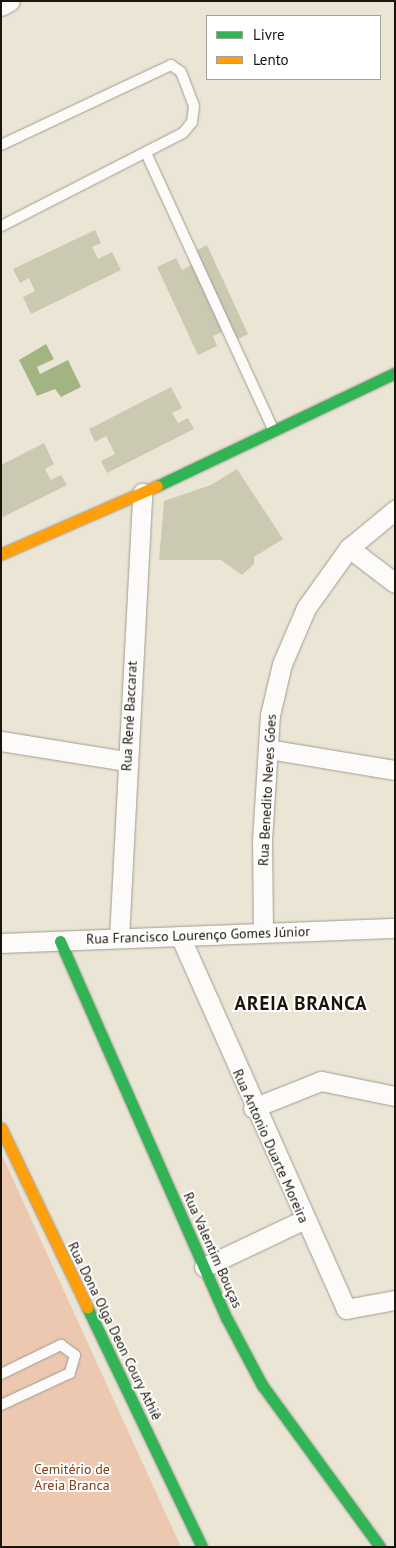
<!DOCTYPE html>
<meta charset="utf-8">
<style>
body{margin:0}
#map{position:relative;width:396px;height:1548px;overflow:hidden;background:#ebe5d5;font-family:"PT Sans",sans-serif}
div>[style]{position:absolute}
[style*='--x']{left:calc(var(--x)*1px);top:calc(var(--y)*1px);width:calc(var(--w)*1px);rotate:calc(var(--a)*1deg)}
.green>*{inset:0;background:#ecc8b0}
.water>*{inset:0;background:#a2b482}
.building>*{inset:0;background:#ccc9b3}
.roads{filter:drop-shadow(0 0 1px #a19c90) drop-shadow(0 0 1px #a19c90)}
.lane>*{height:10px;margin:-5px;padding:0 5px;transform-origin:5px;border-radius:5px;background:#fcfbf9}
.street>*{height:19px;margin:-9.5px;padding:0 9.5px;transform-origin:9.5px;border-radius:9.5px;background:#fcfbf9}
.fast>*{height:11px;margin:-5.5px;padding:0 5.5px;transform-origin:5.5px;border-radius:5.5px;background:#30b455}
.slow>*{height:11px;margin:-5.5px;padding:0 5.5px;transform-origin:5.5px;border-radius:5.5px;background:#ff9f0a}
span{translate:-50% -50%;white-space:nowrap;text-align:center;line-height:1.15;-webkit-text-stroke:4px #fff;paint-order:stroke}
.street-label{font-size:14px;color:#19150a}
.park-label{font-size:14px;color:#7e4018}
.district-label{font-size:19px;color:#19150a;font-weight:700;letter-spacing:1px}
.frame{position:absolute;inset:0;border:2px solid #19150a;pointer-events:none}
.legend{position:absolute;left:206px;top:15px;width:175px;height:65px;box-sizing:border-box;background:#fff;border:1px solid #a3a19d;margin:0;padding:6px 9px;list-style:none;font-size:15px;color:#19150a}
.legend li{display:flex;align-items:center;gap:10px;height:25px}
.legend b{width:25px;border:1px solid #a3a19d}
</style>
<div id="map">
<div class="green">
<div style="clip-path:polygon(1px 1153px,181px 1547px,1px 1547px)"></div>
</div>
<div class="water">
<div style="clip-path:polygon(46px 344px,54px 359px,37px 367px,40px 374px,68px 360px,81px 387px,61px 397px,55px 389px,37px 396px,19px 360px)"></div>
</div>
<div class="building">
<div style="clip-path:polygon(95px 230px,101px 243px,92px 247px,98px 259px,112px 252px,121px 270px,31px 314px,23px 297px,35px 291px,29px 278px,20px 283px,13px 269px)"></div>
<div style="clip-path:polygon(207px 245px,248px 334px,236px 340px,231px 328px,213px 336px,217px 346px,198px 355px,157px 267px,176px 258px,182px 270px,193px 264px,189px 254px)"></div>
<div style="clip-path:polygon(171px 387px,182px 408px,172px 413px,178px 423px,188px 418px,194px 429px,107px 473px,101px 461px,115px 454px,106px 436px,95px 442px,89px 429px)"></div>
<div style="clip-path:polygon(44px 443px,54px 464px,45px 469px,51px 480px,61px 475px,67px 485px,1px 518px,1px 465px)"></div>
<div style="clip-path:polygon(237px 469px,283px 539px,254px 557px,254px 564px,242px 575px,221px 560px,159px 560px,164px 501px,211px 485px)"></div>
</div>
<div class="roads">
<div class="lane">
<div style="--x:1;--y:145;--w:188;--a:-25.2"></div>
<div style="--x:171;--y:65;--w:12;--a:35"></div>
<div style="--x:181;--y:72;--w:36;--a:69"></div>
<div style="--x:194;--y:106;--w:16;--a:97"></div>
<div style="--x:192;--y:122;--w:14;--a:129"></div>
<div style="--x:183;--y:133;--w:204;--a:152.9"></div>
<div style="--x:146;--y:153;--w:306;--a:65.3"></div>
<div style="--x:1;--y:1374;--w:67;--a:-25.8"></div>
<div style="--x:61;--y:1345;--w:17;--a:36"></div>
<div style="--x:75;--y:1355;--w:19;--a:106"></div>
<div style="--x:70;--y:1373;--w:76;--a:155.1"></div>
</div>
<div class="street">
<div style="--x:1;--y:6;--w:10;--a:-29"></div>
<div style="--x:349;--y:548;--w:58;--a:37.3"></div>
<div style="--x:1;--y:741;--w:127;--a:9.1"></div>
<div style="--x:268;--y:749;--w:129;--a:9.4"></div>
<div style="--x:263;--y:932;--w:91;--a:-90.6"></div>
<div style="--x:262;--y:841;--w:126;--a:-86.4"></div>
<div style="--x:270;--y:715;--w:52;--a:-76.8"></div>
<div style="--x:282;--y:664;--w:61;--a:-66.8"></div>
<div style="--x:306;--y:608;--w:74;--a:-54.4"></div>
<div style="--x:349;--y:548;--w:60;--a:-39.6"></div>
<div style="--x:180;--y:936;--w:408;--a:66"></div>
<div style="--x:346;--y:1309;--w:50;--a:-10.4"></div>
<div style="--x:119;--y:938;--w:446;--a:-87"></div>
<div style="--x:1;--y:943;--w:394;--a:-2.2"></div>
<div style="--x:253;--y:1108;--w:73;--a:-21.7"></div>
<div style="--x:321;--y:1081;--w:76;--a:11.5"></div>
<div style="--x:204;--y:1267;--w:112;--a:-25.4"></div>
</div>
<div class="fast">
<div style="--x:157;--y:486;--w:263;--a:-25.4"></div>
<div style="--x:60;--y:941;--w:413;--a:66.2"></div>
<div style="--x:227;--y:1319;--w:75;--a:62.1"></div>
<div style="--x:262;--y:1385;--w:200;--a:53.9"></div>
<div style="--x:87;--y:1307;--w:266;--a:64.4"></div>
</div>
<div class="slow">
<div style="--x:1;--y:554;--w:170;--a:-23.6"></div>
<div style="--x:1;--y:1128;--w:199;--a:64.3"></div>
</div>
</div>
<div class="street-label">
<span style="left:129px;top:716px;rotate:-87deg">Rua René Baccarat</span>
<span style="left:267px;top:790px;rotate:-87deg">Rua Benedito Neves Góes</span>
<span style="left:198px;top:935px;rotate:-2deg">Rua Francisco Lourenço Gomes Júnior</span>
<span style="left:271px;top:1146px;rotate:66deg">Rua Antonio Duarte Moreira</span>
<span style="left:213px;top:1250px;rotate:66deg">Rua Valentim Bouças</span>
<span style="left:115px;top:1331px;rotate:64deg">Rua Dona Olga Deon Coury Athiê</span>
</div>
<div class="park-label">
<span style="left:72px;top:1477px">Cemitério de<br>Areia Branca</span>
</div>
<div class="district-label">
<span style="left:301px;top:1004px">AREIA BRANCA</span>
</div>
<div class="frame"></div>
<ul class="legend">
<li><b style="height:6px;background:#30b455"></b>Livre</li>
<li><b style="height:6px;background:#ff9f0a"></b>Lento</li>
</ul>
</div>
